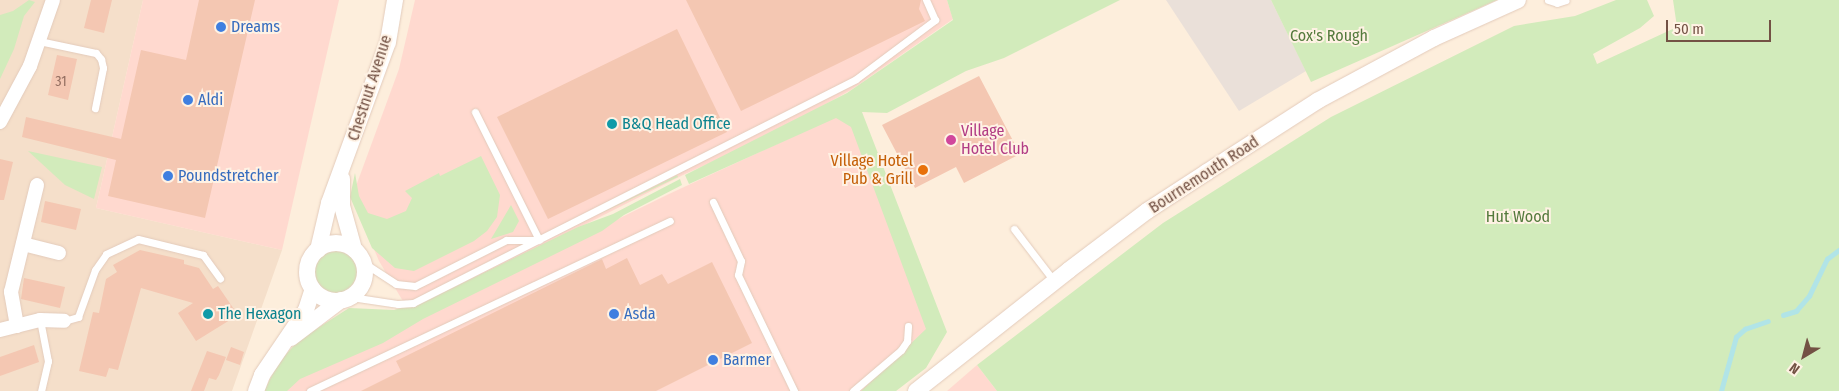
<!DOCTYPE html>
<style>
body{margin:0}
#map{position:relative;width:1839px;height:391px;overflow:hidden;background:#fdeedc;font-family:"Fira Sans Condensed",sans-serif}
div>[style]{position:absolute}
[style*='--x']{left:calc(var(--x)*1px);top:calc(var(--y)*1px);width:calc(var(--w)*1px);rotate:calc(var(--a)*1deg)}
.residential>*{inset:0;background:#f5dfca}
.commercial>*{inset:0;background:#ffd9cf}
.industrial>*{inset:0;background:#eae0d9}
.green>*{inset:0;background:#d2ebbb}
.round{border-radius:50%}
.stream>*{height:4.5px;margin:-2.25px;padding:0 2.25px;transform-origin:2.25px;border-radius:2.25px;background:#b1e4e7}
.building>*{inset:0;background:#f4c7b2}
.roads{filter:drop-shadow(0 0 1px #e3cbbb) drop-shadow(0 0 1px #e3cbbb)}
.service>*{height:7px;margin:-3.5px;padding:0 3.5px;transform-origin:3.5px;border-radius:3.5px;background:#fff}
.minor>*{height:14px;margin:-7px;padding:0 7px;transform-origin:7px;border-radius:7px;background:#fff}
.tertiary>*{height:16px;margin:-8px;padding:0 8px;transform-origin:8px;border-radius:8px;background:#fff}
.tertiary>.ring{margin:-8px;padding:0;box-sizing:content-box;background:none;border:16px solid #fff;border-radius:50%}
.dots>*{width:14px;height:14px;translate:-50% -50%;box-sizing:border-box;border:2px solid #fff2e4;border-radius:50%}
span{translate:-50% -50%;white-space:nowrap;text-align:center;line-height:1.15;-webkit-text-stroke:4px #fff2e4;paint-order:stroke}
.number-label{font-size:14px;color:#936e60}
.number-label span{-webkit-text-stroke-width:0}
.shop-label{font-size:16px;color:#366cbe}
.left{translate:0 -50%;text-align:left}
.park-label{font-size:16px;color:#547a3c}
.street-label{font-size:16px;color:#735144}
.culture-label{font-size:16px;color:#0d838f}
.hotel-label{font-size:16px;color:#b23c85}
.food-label{font-size:16px;color:#c56008}
.right{translate:-100% -50%;text-align:right}
.north{position:absolute;left:1779px;top:331px;width:50px;height:50px;-webkit-text-stroke:4px #fff2e4;paint-order:stroke;rotate:217deg;font-size:14px;font-weight:700;line-height:20px;text-align:center;color:#735144}
.north::after{content:'';display:block;margin:auto;width:18px;height:22px;background:#735144;clip-path:polygon(50% 0,100% 100%,50% 72%,0 100%)}
.scale{position:absolute;left:1666px;top:20px;width:105px;height:22px;box-sizing:border-box;border:2px solid #735144;border-top:0;padding-left:6px;font-size:15px;line-height:18px;white-space:nowrap;color:#735144;-webkit-text-stroke:4px #fff2e4;paint-order:stroke}
</style>
<div id="map">
<div class="residential">
<div style="clip-path:polygon(0 0,143px 0,96px 208px,282px 250px,232px 391px,0 391px)"></div>
</div>
<div class="commercial">
<div style="clip-path:polygon(143px 0,339px 0,282px 250px,96px 208px)"></div>
<div style="clip-path:polygon(415px 0,947px 0,953px 19px,851px 90px,763px 139px,683px 175px,410px 313px,379px 261px,352px 197px,399px 69px)"></div>
<div style="clip-path:polygon(857px 107px,934px 341px,871px 391px,284px 391px,305px 372px,669px 194px)"></div>
<div style="clip-path:polygon(977px 365px,997px 391px,947px 391px)"></div>
</div>
<div class="industrial">
<div style="clip-path:polygon(1166px 0,1271px 0,1306px 71px,1239px 111px)"></div>
</div>
<div class="green">
<div style="clip-path:polygon(29px 0,35px 2px,24px 16px,14px 49px,0 79px,0 15px,13px 11px)"></div>
<div style="clip-path:polygon(947px 0,1120px 0,1004px 58px,966px 71px,887px 113px,862px 112px,947px 332px,926px 368px,896px 391px,861px 391px,926px 329px,851px 127px,836px 118px,689px 184px,685px 175px,847px 93px,953px 20px)"></div>
<div style="clip-path:polygon(1271px 0,1497px 0,1311px 82px)"></div>
<div style="clip-path:polygon(1616px 0,1647px 0,1654px 16px,1640px 28px,1593px 54px,1597px 64px,1677px 27px,1673px 0,1839px 0,1839px 391px,997px 391px,977px 365px,1163px 223px,1331px 117px,1514px 26px,1575px 16px)"></div>
<div style="clip-path:polygon(28px 151px,102px 167px,94px 199px,65px 185px)"></div>
<div style="clip-path:polygon(481px 156px,500px 195px,497px 217px,487px 231px,474px 241px,414px 271px,395px 268px,372px 248px,350px 197px,355px 173px,359px 196px,368px 213px,387px 219px,406px 211px,412px 198px,405px 191px,439px 173px,440px 176px)"></div>
<div style="clip-path:polygon(677px 175px,678px 177px,593px 217px)"></div>
<div style="clip-path:polygon(680px 179px,682px 185px,624px 215px,602px 231px,423px 319px,383px 343px,300px 379px,287px 391px,264px 391px,278px 363px,299px 340px,349px 308px,394px 310px,425px 301px,578px 227px,613px 214px)"></div>
<div style="clip-path:polygon(511px 205px,519px 221px,513px 232px,491px 239px)"></div>
<div class="round" style="left:315px;top:251px;width:42px;height:42px"></div>
</div>
<div class="stream">
<div style="--x:1783;--y:315;--w:14;--a:-17"></div>
<div style="--x:1796;--y:311;--w:20;--a:-49"></div>
<div style="--x:1809;--y:296;--w:41;--a:-64.1"></div>
<div style="--x:1827;--y:259;--w:15;--a:-37"></div>
<div style="--x:1721;--y:391;--w:56;--a:-74.5"></div>
<div style="--x:1736;--y:337;--w:12;--a:-42"></div>
<div style="--x:1745;--y:329;--w:24;--a:-19"></div>
</div>
<div class="building">
<div style="clip-path:polygon(91px 0,112px 0,104px 33px,84px 28px)"></div>
<div style="clip-path:polygon(199px 0,255px 0,205px 218px,108px 196px,116px 160px,22px 137px,26px 117px,121px 139px,141px 50px,186px 60px)"></div>
<div style="clip-path:polygon(686px 0,921px 0,919px 9px,925px 21px,741px 111px)"></div>
<div style="clip-path:polygon(677px 29px,727px 132px,548px 219px,497px 117px)"></div>
<div style="clip-path:polygon(57px 55px,77px 59px,68px 100px,48px 95px)"></div>
<div style="clip-path:polygon(979px 76px,1020px 154px,964px 183px,956px 167px,915px 188px,882px 125px)"></div>
<div style="clip-path:polygon(0 159px,13px 162px,4px 200px,0 200px)"></div>
<div style="clip-path:polygon(45px 201px,81px 209px,76px 230px,41px 222px)"></div>
<div style="clip-path:polygon(140px 250px,184px 260px,184px 264px,199px 268px,213px 289px,218px 286px,238px 315px,196px 341px,178px 313px,193px 303px,141px 288px,118px 370px,109px 368px,106px 377px,79px 371px,93px 312px,99px 313px,106px 279px,117px 272px,113px 265px)"></div>
<div style="clip-path:polygon(627px 258px,640px 285px,662px 274px,668px 284px,712px 262px,752px 343px,656px 391px,361px 391px,401px 371px,396px 361px,602px 259px,606px 269px)"></div>
<div style="clip-path:polygon(24px 278px,65px 287px,60px 308px,21px 299px)"></div>
<div style="clip-path:polygon(34px 345px,39px 362px,0 376px,0 357px)"></div>
<div style="clip-path:polygon(231px 347px,244px 352px,240px 365px,226px 360px)"></div>
<div style="clip-path:polygon(207px 351px,226px 357px,219px 375px,216px 380px,209px 378px,204px 391px,191px 391px)"></div>
</div>
<div class="roads">
<div class="service">
<div style="--x:1548;--y:0;--w:9;--a:18"></div>
<div style="--x:1557;--y:3;--w:9;--a:-18"></div>
<div style="--x:39;--y:41;--w:58;--a:11.9"></div>
<div style="--x:96;--y:53;--w:8;--a:50"></div>
<div style="--x:101;--y:59;--w:9;--a:77"></div>
<div style="--x:103;--y:68;--w:41;--a:101.3"></div>
<div style="--x:475;--y:112;--w:143;--a:63.4"></div>
<div style="--x:713;--y:202;--w:65;--a:64.6"></div>
<div style="--x:741;--y:261;--w:14;--a:102"></div>
<div style="--x:738;--y:275;--w:129;--a:64.2"></div>
<div style="--x:1014;--y:229;--w:66;--a:52.4"></div>
<div style="--x:364;--y:263;--w:38;--a:33"></div>
<div style="--x:396;--y:284;--w:19;--a:6"></div>
<div style="--x:415;--y:286;--w:102;--a:-26.8"></div>
<div style="--x:506;--y:240;--w:30;--a:0"></div>
<div style="--x:351;--y:297;--w:48;--a:8.5"></div>
<div style="--x:398;--y:304;--w:15;--a:-4"></div>
<div style="--x:413;--y:303;--w:496;--a:-26.8"></div>
<div style="--x:856;--y:79;--w:99;--a:-36.8"></div>
<div style="--x:935;--y:20;--w:22;--a:-114"></div>
<div style="--x:40;--y:320;--w:42;--a:79"></div>
<div style="--x:48;--y:361;--w:31;--a:103"></div>
<div style="--x:64;--y:321;--w:15;--a:-16"></div>
<div style="--x:78;--y:317;--w:50;--a:-70.1"></div>
<div style="--x:95;--y:270;--w:19;--a:-55"></div>
<div style="--x:106;--y:254;--w:35;--a:-25"></div>
<div style="--x:138;--y:239;--w:67;--a:13.8"></div>
<div style="--x:203;--y:255;--w:29;--a:54"></div>
<div style="--x:310;--y:391;--w:398;--a:-25.3"></div>
<div style="--x:853;--y:391;--w:63;--a:-40.5"></div>
<div style="--x:901;--y:350;--w:11;--a:-56"></div>
<div style="--x:907;--y:341;--w:15;--a:-86"></div>
</div>
<div class="minor">
<div style="--x:0;--y:122;--w:64;--a:-61.8"></div>
<div style="--x:30;--y:66;--w:70;--a:-70.8"></div>
<div style="--x:23;--y:244;--w:37;--a:14"></div>
<div style="--x:17;--y:326;--w:35;--a:-100"></div>
<div style="--x:11;--y:292;--w:110;--a:-76.3"></div>
<div style="--x:0;--y:330;--w:41;--a:-14"></div>
<div style="--x:40;--y:320;--w:24;--a:2"></div>
</div>
<div class="tertiary">
<div style="--x:342;--y:179;--w:27;--a:90"></div>
<div style="--x:342;--y:206;--w:45;--a:74.4"></div>
<div class="ring" style="left:307px;top:243px;width:42px;height:42px"></div>
<div style="--x:318;--y:250;--w:48;--a:-76.8"></div>
<div style="--x:329;--y:203;--w:171;--a:-69.9"></div>
<div style="--x:388;--y:42;--w:43;--a:-80.5"></div>
<div style="--x:291;--y:338;--w:63;--a:-37.2"></div>
<div style="--x:256;--y:391;--w:17;--a:-69"></div>
<div style="--x:262;--y:375;--w:78;--a:-55.9"></div>
<div style="--x:306;--y:310;--w:22;--a:-72"></div>
<div style="--x:916;--y:391;--w:195;--a:-38.3"></div>
<div style="--x:1069;--y:270;--w:98;--a:-37.1"></div>
<div style="--x:1147;--y:211;--w:72;--a:-33"></div>
<div style="--x:1207;--y:172;--w:131;--a:-32.8"></div>
<div style="--x:1317;--y:101;--w:133;--a:-28.3"></div>
<div style="--x:1434;--y:38;--w:92;--a:-24.3"></div>
</div>
</div>
<div class="dots">
<div style="left:221px;top:27px;background:#3f7fe0"></div>
<div style="left:188px;top:100px;background:#3f7fe0"></div>
<div style="left:612px;top:124px;background:#0f9aa8"></div>
<div style="left:951px;top:140px;background:#d1479c"></div>
<div style="left:923px;top:170px;background:#e8710a"></div>
<div style="left:168px;top:176px;background:#3f7fe0"></div>
<div style="left:208px;top:314px;background:#0f9aa8"></div>
<div style="left:614px;top:314px;background:#3f7fe0"></div>
<div style="left:713px;top:360px;background:#3f7fe0"></div>
</div>
<div class="number-label">
<span style="left:61px;top:82px">31</span>
</div>
<div class="shop-label">
<span class="left" style="left:231px;top:27px">Dreams</span>
<span class="left" style="left:198px;top:100px">Aldi</span>
<span class="left" style="left:178px;top:176px">Poundstretcher</span>
<span class="left" style="left:624px;top:314px">Asda</span>
<span class="left" style="left:723px;top:360px">Barmer</span>
</div>
<div class="park-label">
<span style="left:1329px;top:36px">Cox's Rough</span>
<span style="left:1518px;top:217px">Hut Wood</span>
</div>
<div class="street-label">
<span style="left:370px;top:88px;rotate:-72deg">Chestnut Avenue</span>
<span style="left:1204px;top:175px;rotate:-33deg">Bournemouth Road</span>
</div>
<div class="culture-label">
<span class="left" style="left:622px;top:124px">B&amp;Q Head Office</span>
<span class="left" style="left:218px;top:314px">The Hexagon</span>
</div>
<div class="hotel-label">
<span class="left" style="left:961px;top:140px">Village<br>Hotel Club</span>
</div>
<div class="food-label">
<span class="right" style="left:913px;top:170px">Village Hotel<br>Pub &amp; Grill</span>
</div>
<div class="north">N</div>
<div class="scale">50 m</div>
</div>
